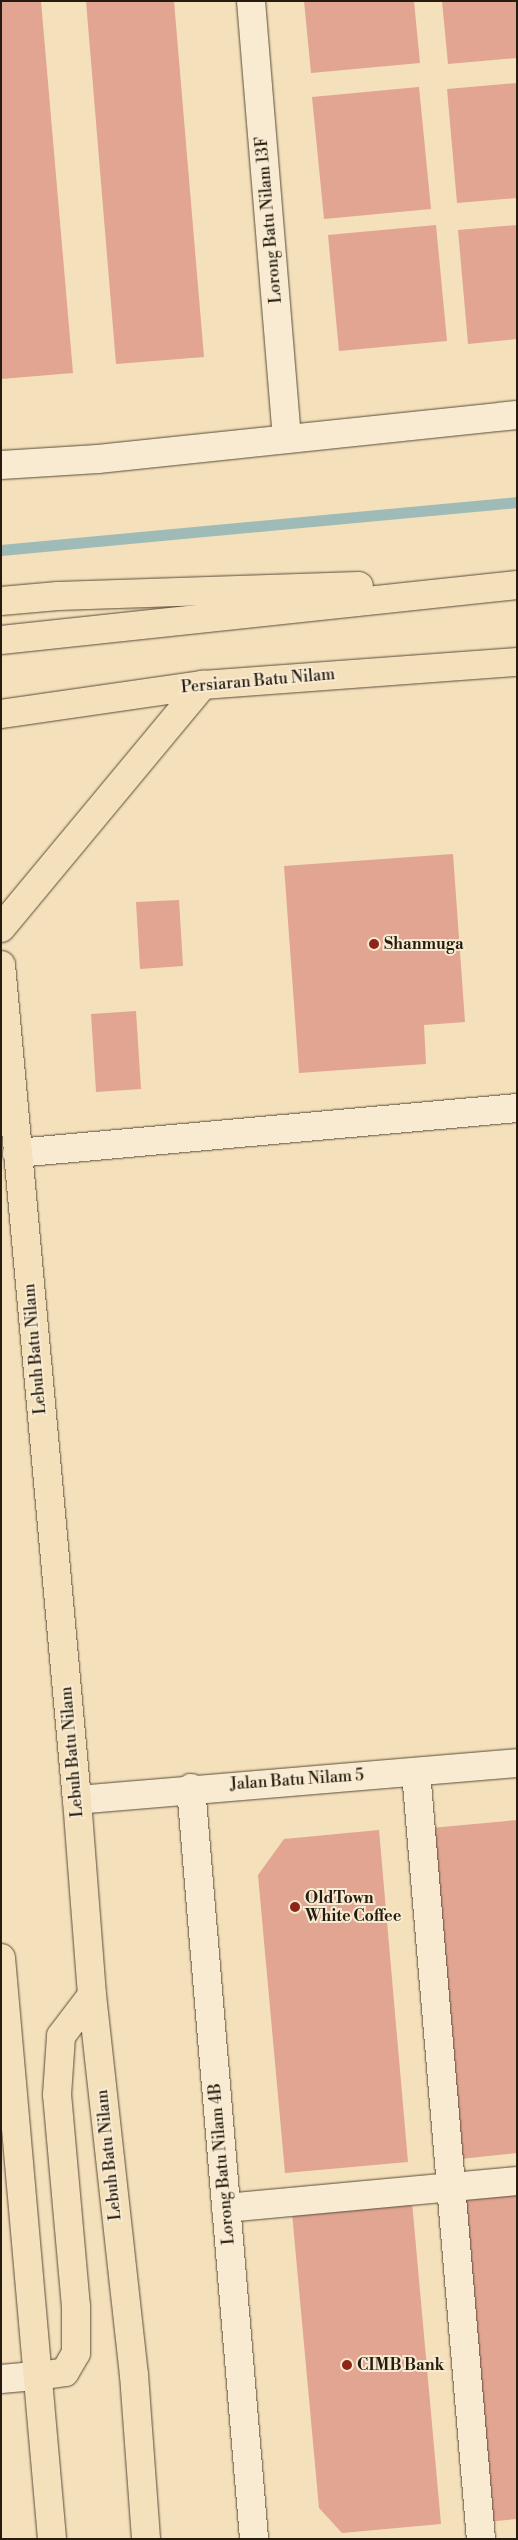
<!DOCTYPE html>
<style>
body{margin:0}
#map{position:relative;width:518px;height:2540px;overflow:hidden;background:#f4e0ba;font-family:"Libre Bodoni",serif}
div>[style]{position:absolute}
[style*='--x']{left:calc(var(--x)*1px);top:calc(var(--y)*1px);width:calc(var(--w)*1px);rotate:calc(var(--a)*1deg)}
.stream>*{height:11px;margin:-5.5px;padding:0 5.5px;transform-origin:5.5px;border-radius:5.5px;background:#9ebbb8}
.building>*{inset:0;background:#e1a591}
.roads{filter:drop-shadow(0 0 1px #594c3a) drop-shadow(0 0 1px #594c3a)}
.minor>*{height:28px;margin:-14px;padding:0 14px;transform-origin:14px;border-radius:14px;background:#f8ebd2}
.major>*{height:28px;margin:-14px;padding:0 14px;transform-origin:14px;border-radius:14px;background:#f4e0ba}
.dots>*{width:14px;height:14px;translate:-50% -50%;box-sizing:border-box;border:2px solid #f8ebd2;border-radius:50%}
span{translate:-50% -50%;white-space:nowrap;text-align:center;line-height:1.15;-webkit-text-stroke:4px #f8ebd2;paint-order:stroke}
.street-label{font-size:16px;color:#251b0f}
.poi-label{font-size:16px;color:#251b0f;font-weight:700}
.left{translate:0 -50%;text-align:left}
.frame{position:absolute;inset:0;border:2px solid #251b0f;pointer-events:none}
</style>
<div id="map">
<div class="stream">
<div style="--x:1;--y:550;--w:518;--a:-5.31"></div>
</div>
<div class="building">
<div style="clip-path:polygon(1px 1px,41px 1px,73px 373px,1px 379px)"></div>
<div style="clip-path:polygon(86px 1px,174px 1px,204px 357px,116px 364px)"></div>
<div style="clip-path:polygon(304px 1px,414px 1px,420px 63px,311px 73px)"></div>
<div style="clip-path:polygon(442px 1px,517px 1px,517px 58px,448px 64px)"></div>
<div style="clip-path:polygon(517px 83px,517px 198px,457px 203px,447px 89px)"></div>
<div style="clip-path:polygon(419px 87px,431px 209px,324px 219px,312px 97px)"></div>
<div style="clip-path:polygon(436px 225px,447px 341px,339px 351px,328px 235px)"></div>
<div style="clip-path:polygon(517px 225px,517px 339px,468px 344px,458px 230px)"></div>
<div style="clip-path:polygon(453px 854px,465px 1022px,424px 1025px,426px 1064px,299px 1073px,284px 866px)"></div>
<div style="clip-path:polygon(179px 900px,183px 966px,140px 969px,136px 902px)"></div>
<div style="clip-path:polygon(136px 1011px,141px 1089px,96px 1092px,91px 1014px)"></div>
<div style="clip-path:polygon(517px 1820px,517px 2153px,460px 2159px,431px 1828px)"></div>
<div style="clip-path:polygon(379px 1830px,408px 2162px,285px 2173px,258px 1875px,284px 1839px)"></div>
<div style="clip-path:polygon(517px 2195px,517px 2519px,485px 2522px,456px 2201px)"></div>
<div style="clip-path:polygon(412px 2202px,441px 2524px,342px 2533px,319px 2508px,292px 2213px)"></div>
</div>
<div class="roads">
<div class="minor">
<div style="--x:251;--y:1;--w:439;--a:85.3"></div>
<div style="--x:1;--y:465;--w:97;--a:-3.5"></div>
<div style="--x:98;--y:459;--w:421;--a:-6"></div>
<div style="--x:17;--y:1153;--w:502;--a:-5.14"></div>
<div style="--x:416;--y:1772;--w:770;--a:85.16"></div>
<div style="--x:191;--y:1788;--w:754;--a:85.2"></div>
<div style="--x:77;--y:1800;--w:442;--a:-4.8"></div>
<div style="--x:226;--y:2208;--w:292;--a:-5.3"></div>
<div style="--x:1;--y:2379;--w:37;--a:-5"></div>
</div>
<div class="major">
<div style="--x:1;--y:601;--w:57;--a:-5"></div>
<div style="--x:58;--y:596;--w:301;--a:-1.9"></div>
<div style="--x:1;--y:640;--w:519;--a:-6.08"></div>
<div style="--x:1;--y:714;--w:204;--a:-8.2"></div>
<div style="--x:203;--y:685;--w:315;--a:-4.2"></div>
<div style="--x:1;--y:928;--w:316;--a:-50.3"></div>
<div style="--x:1;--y:965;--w:838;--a:84.8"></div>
<div style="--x:77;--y:1800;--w:196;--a:85.6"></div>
<div style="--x:92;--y:1995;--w:382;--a:83.7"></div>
<div style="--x:134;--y:2375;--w:164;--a:85.8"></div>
<div style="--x:1;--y:1958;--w:583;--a:84.98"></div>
<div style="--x:38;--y:2376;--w:27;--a:-8"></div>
<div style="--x:65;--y:2372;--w:22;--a:-60"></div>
<div style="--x:76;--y:2353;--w:46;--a:-90"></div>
<div style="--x:76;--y:2307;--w:213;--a:-95.1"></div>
<div style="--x:57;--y:2095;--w:59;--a:-86.1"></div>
<div style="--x:61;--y:2036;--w:51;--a:-52.9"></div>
</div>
</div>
<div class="dots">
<div style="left:374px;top:944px;background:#8f2418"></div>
<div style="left:295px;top:1907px;background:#8f2418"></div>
<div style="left:347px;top:2365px;background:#8f2418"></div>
</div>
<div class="street-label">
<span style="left:269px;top:220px;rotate:-95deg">Lorong Batu Nilam 13F</span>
<span style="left:258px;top:681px;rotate:-5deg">Persiaran Batu Nilam</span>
<span style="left:35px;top:1349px;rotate:-95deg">Lebuh Batu Nilam</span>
<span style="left:72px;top:1752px;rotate:-95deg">Lebuh Batu Nilam</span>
<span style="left:297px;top:1780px;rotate:-4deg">Jalan Batu Nilam 5</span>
<span style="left:109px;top:2155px;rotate:-96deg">Lebuh Batu Nilam</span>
<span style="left:222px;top:2164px;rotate:-95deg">Lorong Batu Nilam 4B</span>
</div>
<div class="poi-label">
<span class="left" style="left:384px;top:944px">Shanmuga</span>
<span class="left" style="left:305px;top:1907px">OldTown<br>White Coffee</span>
<span class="left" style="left:357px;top:2365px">CIMB Bank</span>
</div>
<div class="frame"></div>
</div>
